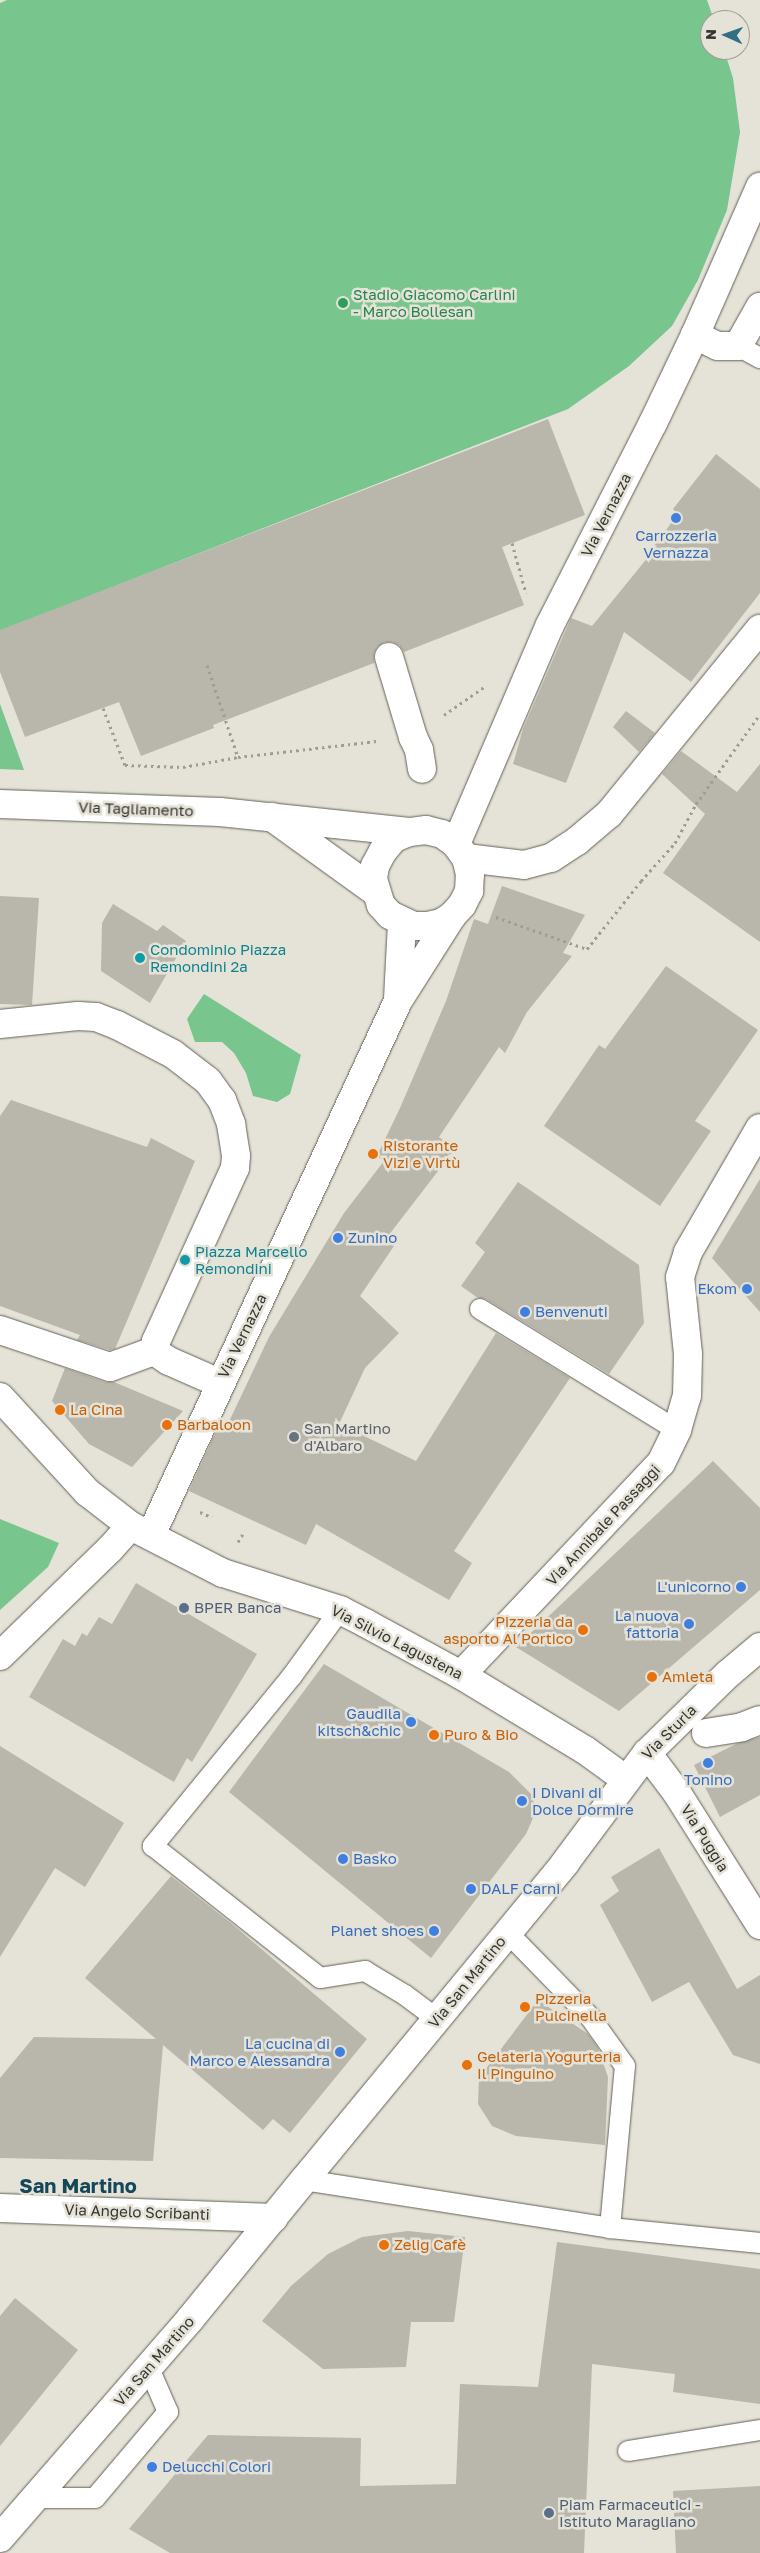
<!DOCTYPE html>
<meta charset="utf-8">
<style>
body{margin:0}
#map{position:relative;width:760px;height:2553px;overflow:hidden;background:#e5e2d7;font-family:"Golos Text",sans-serif}
div>[style]{position:absolute}
[style*='--x']{left:calc(var(--x)*1px);top:calc(var(--y)*1px);width:calc(var(--w)*1px);rotate:calc(var(--a)*1deg)}
.green>*{inset:0;background:#79c58e}
.building>*{inset:0;background:#b9b6ac}
.path>*{height:3px;margin-top:-1.5px;transform-origin:0;background:repeating-linear-gradient(90deg,#9e9c94 0 2.5px,transparent 0 6.5px)}
.roads{filter:drop-shadow(0 0 1px #636057) drop-shadow(0 0 1px #636057)}
.lane>*{height:20px;margin:-10px;padding:0 10px;transform-origin:10px;border-radius:10px;background:#fff}
.street>*{height:28px;margin:-14px;padding:0 14px;transform-origin:14px;border-radius:14px;background:#fff}
.secondary>*{height:28px;margin:-14px;padding:0 14px;transform-origin:14px;border-radius:14px;background:#fff}
.dots>*{width:14px;height:14px;translate:-50% -50%;box-sizing:border-box;border:2px solid #e5e2d7;border-radius:50%}
span{translate:-50% -50%;white-space:nowrap;text-align:center;line-height:1.15;-webkit-text-stroke:5px #e5e2d7;paint-order:stroke}
.leisure-label{font-size:15px;color:#27864d}
.left{translate:0 -50%;text-align:left}
.street-label{font-size:15px;color:#363531}
.shop-label{font-size:15px;color:#366cbe}
.right{translate:-100% -50%;text-align:right}
.culture-label{font-size:15px;color:#0d838f}
.food-label{font-size:15px;color:#c56008}
.worship-label{font-size:15px;color:#5b616d}
.service-label{font-size:15px;color:#4e5e75}
.district-label{font-size:20px;color:#144858;font-weight:700}
.north{position:absolute;left:700px;top:10px;width:50px;height:50px;box-sizing:border-box;background:#e5e2d7;border:1px solid #9f9d95;border-radius:50%;rotate:272deg;font-size:14px;font-weight:700;line-height:20px;text-align:center;color:#363531}
.north::after{content:'';display:block;margin:auto;width:18px;height:22px;background:#316f84;clip-path:polygon(50% 0,100% 100%,50% 72%,0 100%)}
</style>
<div id="map">
<div class="green">
<div style="clip-path:polygon(7px 0,707px 0,714px 20px,710px 20px,710px 50px,724px 50px,733px 78px,740px 132px,727px 210px,698px 280px,672px 326px,629px 366px,568px 409px,0 631px,0 3px)"></div>
<div style="clip-path:polygon(0 704px,24px 770px,0 769px)"></div>
<div style="clip-path:polygon(204px 994px,301px 1055px,290px 1094px,277px 1102px,253px 1096px,246px 1073px,234px 1053px,222px 1042px,195px 1042px,187px 1019px)"></div>
<div style="clip-path:polygon(0 1519px,59px 1543px,48px 1567px,0 1610px)"></div>
</div>
<div class="building">
<div style="clip-path:polygon(548px 419px,585px 515px,502px 547px,524px 605px,404px 652px,399px 645px,393px 642px,384px 642px,377px 647px,374px 653px,374px 663px,213px 725px,214px 728px,141px 756px,119px 702px,25px 737px,0 672px,0 630px)"></div>
<div style="clip-path:polygon(716px 454px,760px 489px,760px 593px,691px 682px,624px 632px,566px 783px,513px 764px,523px 729px,571px 618px,592px 626px,653px 551px,651px 550px,678px 514px,673px 509px)"></div>
<div style="clip-path:polygon(626px 711px,655px 733px,639px 752px,613px 727px)"></div>
<div style="clip-path:polygon(681px 751px,737px 792px,760px 764px,760px 942px,663px 873px,705px 814px,662px 774px)"></div>
<div style="clip-path:polygon(502px 886px,585px 915px,563px 953px,572px 956px,527px 1012px,505px 1053px,499px 1047px,439px 1137px,455px 1149px,385px 1240px,394px 1246px,360px 1296px,399px 1333px,365px 1368px,339px 1424px,416px 1461px,496px 1333px,570px 1378px,454px 1551px,472px 1563px,449px 1600px,316px 1524px,306px 1545px,189px 1491px,219px 1425px,226px 1428px,269px 1337px,344px 1213px,384px 1161px,377px 1156px,400px 1108px,446px 1001px,474px 919px,488px 924px)"></div>
<div style="clip-path:polygon(0 896px,39px 898px,32px 1005px,0 1004px)"></div>
<div style="clip-path:polygon(113px 904px,157px 931px,163px 925px,186px 941px,150px 1003px,101px 971px,102px 923px)"></div>
<div style="clip-path:polygon(666px 966px,758px 1030px,695px 1121px,711px 1131px,660px 1206px,544px 1126px,599px 1045px,605px 1049px)"></div>
<div style="clip-path:polygon(11px 1100px,147px 1147px,151px 1138px,195px 1161px,115px 1349px,110px 1350px,77px 1340px,80px 1335px,0 1306px,0 1116px)"></div>
<div style="clip-path:polygon(760px 1179px,760px 1312px,712px 1258px)"></div>
<div style="clip-path:polygon(518px 1182px,639px 1265px,644px 1323px,609px 1374px,486px 1299px,478px 1298px,461px 1286px,485px 1252px,475px 1243px)"></div>
<div style="clip-path:polygon(65px 1368px,105px 1382px,114px 1382px,183px 1411px,132px 1467px,89px 1444px,52px 1401px)"></div>
<div style="clip-path:polygon(713px 1461px,760px 1508px,760px 1590px,619px 1711px,516px 1647px)"></div>
<div style="clip-path:polygon(136px 1583px,257px 1654px,192px 1762px,187px 1758px,174px 1782px,29px 1697px,63px 1639px,75px 1646px,82px 1633px,87px 1636px,99px 1617px,112px 1624px)"></div>
<div style="clip-path:polygon(324px 1664px,509px 1772px,531px 1794px,535px 1806px,533px 1818px,526px 1834px,431px 1958px,229px 1792px)"></div>
<div style="clip-path:polygon(760px 1737px,760px 1795px,720px 1817px,694px 1765px,738px 1743px)"></div>
<div style="clip-path:polygon(0 1746px,124px 1823px,85px 1887px,55px 1868px,0 1957px)"></div>
<div style="clip-path:polygon(659px 1848px,737px 1989px,760px 1975px,760px 2064px,733px 2055px,689px 1982px,652px 2002px,600px 1905px,619px 1891px,611px 1877px)"></div>
<div style="clip-path:polygon(171px 1876px,232px 1924px,367px 2039px,290px 2133px,273px 2119px,263px 2130px,163px 2045px,153px 2161px,0 2158px,0 2078px,34px 2037px,156px 2039px,85px 1978px)"></div>
<div style="clip-path:polygon(538px 2000px,588px 2034px,598px 2048px,608px 2077px,605px 2145px,516px 2136px,492px 2126px,478px 2104px,479px 2078px)"></div>
<div style="clip-path:polygon(408px 2231px,465px 2237px,454px 2322px,411px 2322px,406px 2367px,323px 2369px,262px 2321px,291px 2286px,328px 2254px,362px 2237px)"></div>
<div style="clip-path:polygon(557px 2242px,760px 2269px,760px 2404px,673px 2392px,675px 2374px,592px 2364px,584px 2553px,170px 2553px,129px 2529px,208px 2435px,361px 2438px,360px 2486px,456px 2484px,460px 2384px,538px 2387px)"></div>
<div style="clip-path:polygon(15px 2298px,78px 2350px,0 2446px,0 2316px)"></div>
<div style="clip-path:polygon(760px 2486px,760px 2553px,676px 2553px,673px 2491px)"></div>
</div>
<div class="path">
<div style="--x:512;--y:543;--w:52;--a:74.4"></div>
<div style="--x:207;--y:665;--w:97;--a:71.4"></div>
<div style="--x:238;--y:757;--w:140;--a:-6.6"></div>
<div style="--x:103;--y:708;--w:61;--a:68.9"></div>
<div style="--x:125;--y:765;--w:58;--a:2"></div>
<div style="--x:183;--y:767;--w:56;--a:-10.3"></div>
<div style="--x:444;--y:715;--w:49;--a:-35"></div>
<div style="--x:496;--y:917;--w:96;--a:19.4"></div>
<div style="--x:587;--y:949;--w:87;--a:-51.5"></div>
<div style="--x:641;--y:881;--w:51;--a:-48.2"></div>
<div style="--x:675;--y:843;--w:44;--a:-61.7"></div>
<div style="--x:696;--y:804;--w:110;--a:-54.6"></div>
<div style="--x:200;--y:1512;--w:13;--a:23"></div>
<div style="--x:238;--y:1542;--w:12;--a:-59"></div>
</div>
<div class="roads">
<div class="lane">
<div style="--x:738;--y:346;--w:25;--a:29"></div>
<div style="--x:480;--y:1309;--w:231;--a:31.6"></div>
<div style="--x:340;--y:1610;--w:82;--a:126"></div>
<div style="--x:292;--y:1676;--w:220;--a:129.3"></div>
<div style="--x:153;--y:1846;--w:213;--a:38.3"></div>
<div style="--x:320;--y:1978;--w:46;--a:-8.8"></div>
<div style="--x:365;--y:1971;--w:47;--a:31"></div>
<div style="--x:405;--y:1995;--w:40;--a:37"></div>
<div style="--x:508;--y:1933;--w:117;--a:45.7"></div>
<div style="--x:590;--y:2017;--w:60;--a:54.5"></div>
<div style="--x:625;--y:2066;--w:163;--a:95.3"></div>
<div style="--x:304;--y:2180;--w:310;--a:8.9"></div>
<div style="--x:610;--y:2228;--w:151;--a:5.7"></div>
<div style="--x:628;--y:2451;--w:134;--a:-9"></div>
<div style="--x:37;--y:2498;--w:58;--a:0"></div>
<div style="--x:95;--y:2498;--w:113;--a:-49.7"></div>
<div style="--x:168;--y:2412;--w:50;--a:-113.5"></div>
</div>
<div class="street">
<div style="--x:695;--y:335;--w:25;--a:26"></div>
<div style="--x:718;--y:346;--w:20;--a:0"></div>
<div style="--x:738;--y:346;--w:45;--a:-60.6"></div>
<div style="--x:389;--y:657;--w:84;--a:73.3"></div>
<div style="--x:413;--y:737;--w:14;--a:65"></div>
<div style="--x:419;--y:750;--w:19;--a:81"></div>
<div style="--x:0;--y:804;--w:220;--a:2.1"></div>
<div style="--x:220;--y:812;--w:190;--a:6"></div>
<div style="--x:272;--y:817;--w:128;--a:35.8"></div>
<div style="--x:456;--y:844;--w:238;--a:-66.8"></div>
<div style="--x:550;--y:625;--w:227;--a:-63"></div>
<div style="--x:653;--y:423;--w:98;--a:-64.5"></div>
<div style="--x:695;--y:335;--w:162;--a:-66.3"></div>
<div style="--x:466;--y:858;--w:58;--a:6.9"></div>
<div style="--x:524;--y:865;--w:28;--a:-15"></div>
<div style="--x:551;--y:858;--w:31;--a:-33"></div>
<div style="--x:577;--y:841;--w:42;--a:-40.2"></div>
<div style="--x:609;--y:814;--w:239;--a:-50.8"></div>
<div style="--x:398;--y:999;--w:77;--a:-87"></div>
<div style="--x:0;--y:1024;--w:78;--a:-5.9"></div>
<div style="--x:78;--y:1016;--w:18;--a:3"></div>
<div style="--x:96;--y:1017;--w:22;--a:21"></div>
<div style="--x:117;--y:1025;--w:63;--a:27.4"></div>
<div style="--x:173;--y:1054;--w:44;--a:37.6"></div>
<div style="--x:208;--y:1081;--w:24;--a:54"></div>
<div style="--x:222;--y:1100;--w:26;--a:69"></div>
<div style="--x:231;--y:1124;--w:32;--a:81"></div>
<div style="--x:236;--y:1156;--w:12;--a:95"></div>
<div style="--x:235;--y:1168;--w:190;--a:114.5"></div>
<div style="--x:156;--y:1341;--w:10;--a:101"></div>
<div style="--x:154;--y:1351;--w:18;--a:34"></div>
<div style="--x:169;--y:1361;--w:55;--a:23.7"></div>
<div style="--x:0;--y:1330;--w:116;--a:18.6"></div>
<div style="--x:110;--y:1367;--w:47;--a:-20"></div>
<div style="--x:151;--y:1535;--w:588;--a:-65.18"></div>
<div style="--x:398;--y:1001;--w:101;--a:-57.6"></div>
<div style="--x:452;--y:916;--w:15;--a:-48"></div>
<div style="--x:462;--y:905;--w:16;--a:-63"></div>
<div style="--x:469;--y:891;--w:17;--a:-87"></div>
<div style="--x:470;--y:874;--w:16;--a:-104"></div>
<div style="--x:466;--y:858;--w:17;--a:-126"></div>
<div style="--x:456;--y:844;--w:17;--a:-144"></div>
<div style="--x:442;--y:834;--w:16;--a:-166"></div>
<div style="--x:426;--y:830;--w:17;--a:173"></div>
<div style="--x:409;--y:832;--w:16;--a:158"></div>
<div style="--x:394;--y:838;--w:17;--a:130"></div>
<div style="--x:383;--y:851;--w:17;--a:118"></div>
<div style="--x:375;--y:866;--w:13;--a:99"></div>
<div style="--x:373;--y:879;--w:27;--a:73"></div>
<div style="--x:381;--y:905;--w:13;--a:48"></div>
<div style="--x:390;--y:915;--w:26;--a:25"></div>
<div style="--x:414;--y:926;--w:14;--a:0"></div>
<div style="--x:428;--y:926;--w:13;--a:-13"></div>
<div style="--x:441;--y:923;--w:13;--a:-32"></div>
<div style="--x:0;--y:1656;--w:153;--a:-44.2"></div>
<div style="--x:110;--y:1549;--w:31;--a:-48"></div>
<div style="--x:461;--y:1675;--w:291;--a:-46.7"></div>
<div style="--x:661;--y:1463;--w:37;--a:-64"></div>
<div style="--x:677;--y:1430;--w:35;--a:-74"></div>
<div style="--x:687;--y:1396;--w:42;--a:-88.6"></div>
<div style="--x:688;--y:1354;--w:77;--a:-95.9"></div>
<div style="--x:680;--y:1277;--w:26;--a:-72"></div>
<div style="--x:688;--y:1252;--w:143;--a:-59.9"></div>
<div style="--x:706;--y:1733;--w:36;--a:-9"></div>
<div style="--x:742;--y:1727;--w:19;--a:-21"></div>
<div style="--x:647;--y:1753;--w:50;--a:53.1"></div>
<div style="--x:677;--y:1793;--w:156;--a:57.8"></div>
<div style="--x:0;--y:2208;--w:274;--a:2.1"></div>
</div>
<div class="secondary">
<div style="--x:0;--y:1397;--w:129;--a:47.5"></div>
<div style="--x:87;--y:1492;--w:56;--a:37.7"></div>
<div style="--x:131;--y:1526;--w:103;--a:27.1"></div>
<div style="--x:223;--y:1573;--w:123;--a:17.5"></div>
<div style="--x:340;--y:1610;--w:30;--a:27"></div>
<div style="--x:367;--y:1624;--w:107;--a:28.5"></div>
<div style="--x:461;--y:1675;--w:145;--a:31.2"></div>
<div style="--x:585;--y:1750;--w:49;--a:35.9"></div>
<div style="--x:0;--y:2538;--w:291;--a:-49"></div>
<div style="--x:191;--y:2318;--w:178;--a:-50.7"></div>
<div style="--x:304;--y:2180;--w:411;--a:-50.5"></div>
<div style="--x:565;--y:1863;--w:137;--a:-53.3"></div>
<div style="--x:647;--y:1753;--w:113;--a:-44.3"></div>
<div style="--x:728;--y:1674;--w:42;--a:-40.2"></div>
</div>
</div>
<div class="dots">
<div style="left:343px;top:303px;background:#2e9e5b"></div>
<div style="left:676px;top:518px;background:#3f7fe0"></div>
<div style="left:140px;top:958px;background:#0f9aa8"></div>
<div style="left:373px;top:1154px;background:#e8710a"></div>
<div style="left:338px;top:1238px;background:#3f7fe0"></div>
<div style="left:185px;top:1260px;background:#0f9aa8"></div>
<div style="left:747px;top:1289px;background:#3f7fe0"></div>
<div style="left:525px;top:1312px;background:#3f7fe0"></div>
<div style="left:60px;top:1410px;background:#e8710a"></div>
<div style="left:167px;top:1425px;background:#e8710a"></div>
<div style="left:294px;top:1437px;background:#6b7280"></div>
<div style="left:741px;top:1587px;background:#3f7fe0"></div>
<div style="left:184px;top:1608px;background:#5c6f8a"></div>
<div style="left:689px;top:1624px;background:#3f7fe0"></div>
<div style="left:583px;top:1630px;background:#e8710a"></div>
<div style="left:652px;top:1677px;background:#e8710a"></div>
<div style="left:411px;top:1722px;background:#3f7fe0"></div>
<div style="left:434px;top:1735px;background:#e8710a"></div>
<div style="left:708px;top:1763px;background:#3f7fe0"></div>
<div style="left:522px;top:1801px;background:#3f7fe0"></div>
<div style="left:343px;top:1859px;background:#3f7fe0"></div>
<div style="left:471px;top:1889px;background:#3f7fe0"></div>
<div style="left:434px;top:1931px;background:#3f7fe0"></div>
<div style="left:525px;top:2007px;background:#e8710a"></div>
<div style="left:340px;top:2052px;background:#3f7fe0"></div>
<div style="left:467px;top:2065px;background:#e8710a"></div>
<div style="left:384px;top:2245px;background:#e8710a"></div>
<div style="left:152px;top:2467px;background:#3f7fe0"></div>
<div style="left:549px;top:2513px;background:#5c6f8a"></div>
</div>
<div class="leisure-label">
<span class="left" style="left:353px;top:303px">Stadio Giacomo Carlini<br>- Marco Bollesan</span>
</div>
<div class="street-label">
<span style="left:606px;top:515px;rotate:-63deg">Via Vernazza</span>
<span style="left:136px;top:809px;rotate:2deg">Via Tagliamento</span>
<span style="left:242px;top:1336px;rotate:-64deg">Via Vernazza</span>
<span style="left:603px;top:1525px;rotate:-47deg">Via Annibale Passaggi</span>
<span style="left:397px;top:1642px;rotate:27deg">Via Silvio Lagustena</span>
<span style="left:669px;top:1732px;rotate:-45deg">Via Sturla</span>
<span style="left:705px;top:1838px;rotate:58deg">Via Puggia</span>
<span style="left:467px;top:1982px;rotate:-51deg">Via San Martino</span>
<span style="left:137px;top:2212px;rotate:2deg">Via Angelo Scribanti</span>
<span style="left:154px;top:2361px;rotate:-49deg">Via San Martino</span>
</div>
<div class="shop-label">
<span style="left:676px;top:544px">Carrozzeria<br>Vernazza</span>
<span class="left" style="left:348px;top:1238px">Zunino</span>
<span class="right" style="left:737px;top:1289px">Ekom</span>
<span class="left" style="left:535px;top:1312px">Benvenuti</span>
<span class="right" style="left:731px;top:1587px">L'unicorno</span>
<span class="right" style="left:679px;top:1624px">La nuova<br>fattoria</span>
<span class="right" style="left:401px;top:1722px">Gaudila<br>kitsch&amp;chic</span>
<span style="left:708px;top:1780px">Tonino</span>
<span class="left" style="left:532px;top:1801px">I Divani di<br>Dolce Dormire</span>
<span class="left" style="left:353px;top:1859px">Basko</span>
<span class="left" style="left:481px;top:1889px">DALF Carni</span>
<span class="right" style="left:424px;top:1931px">Planet shoes</span>
<span class="right" style="left:330px;top:2052px">La cucina di<br>Marco e Alessandra</span>
<span class="left" style="left:162px;top:2467px">Delucchi Colori</span>
</div>
<div class="culture-label">
<span class="left" style="left:150px;top:958px">Condominio Piazza<br>Remondini 2a</span>
<span class="left" style="left:195px;top:1260px">Piazza Marcello<br>Remondini</span>
</div>
<div class="food-label">
<span class="left" style="left:383px;top:1154px">Ristorante<br>Vizi e Virtù</span>
<span class="left" style="left:70px;top:1410px">La Cina</span>
<span class="left" style="left:177px;top:1425px">Barbaloon</span>
<span class="right" style="left:573px;top:1630px">Pizzeria da<br>asporto Al Portico</span>
<span class="left" style="left:662px;top:1677px">Amleta</span>
<span class="left" style="left:444px;top:1735px">Puro &amp; Bio</span>
<span class="left" style="left:535px;top:2007px">Pizzeria<br>Pulcinella</span>
<span class="left" style="left:477px;top:2065px">Gelateria Yogurteria<br>Il Pinguino</span>
<span class="left" style="left:394px;top:2245px">Zelig Cafè</span>
</div>
<div class="worship-label">
<span class="left" style="left:304px;top:1437px">San Martino<br>d'Albaro</span>
</div>
<div class="service-label">
<span class="left" style="left:194px;top:1608px">BPER Banca</span>
<span class="left" style="left:559px;top:2513px">Piam Farmaceutici -<br>Istituto Maragliano</span>
</div>
<div class="district-label">
<span style="left:78px;top:2185px">San Martino</span>
</div>
<div class="north">N</div>
</div>
